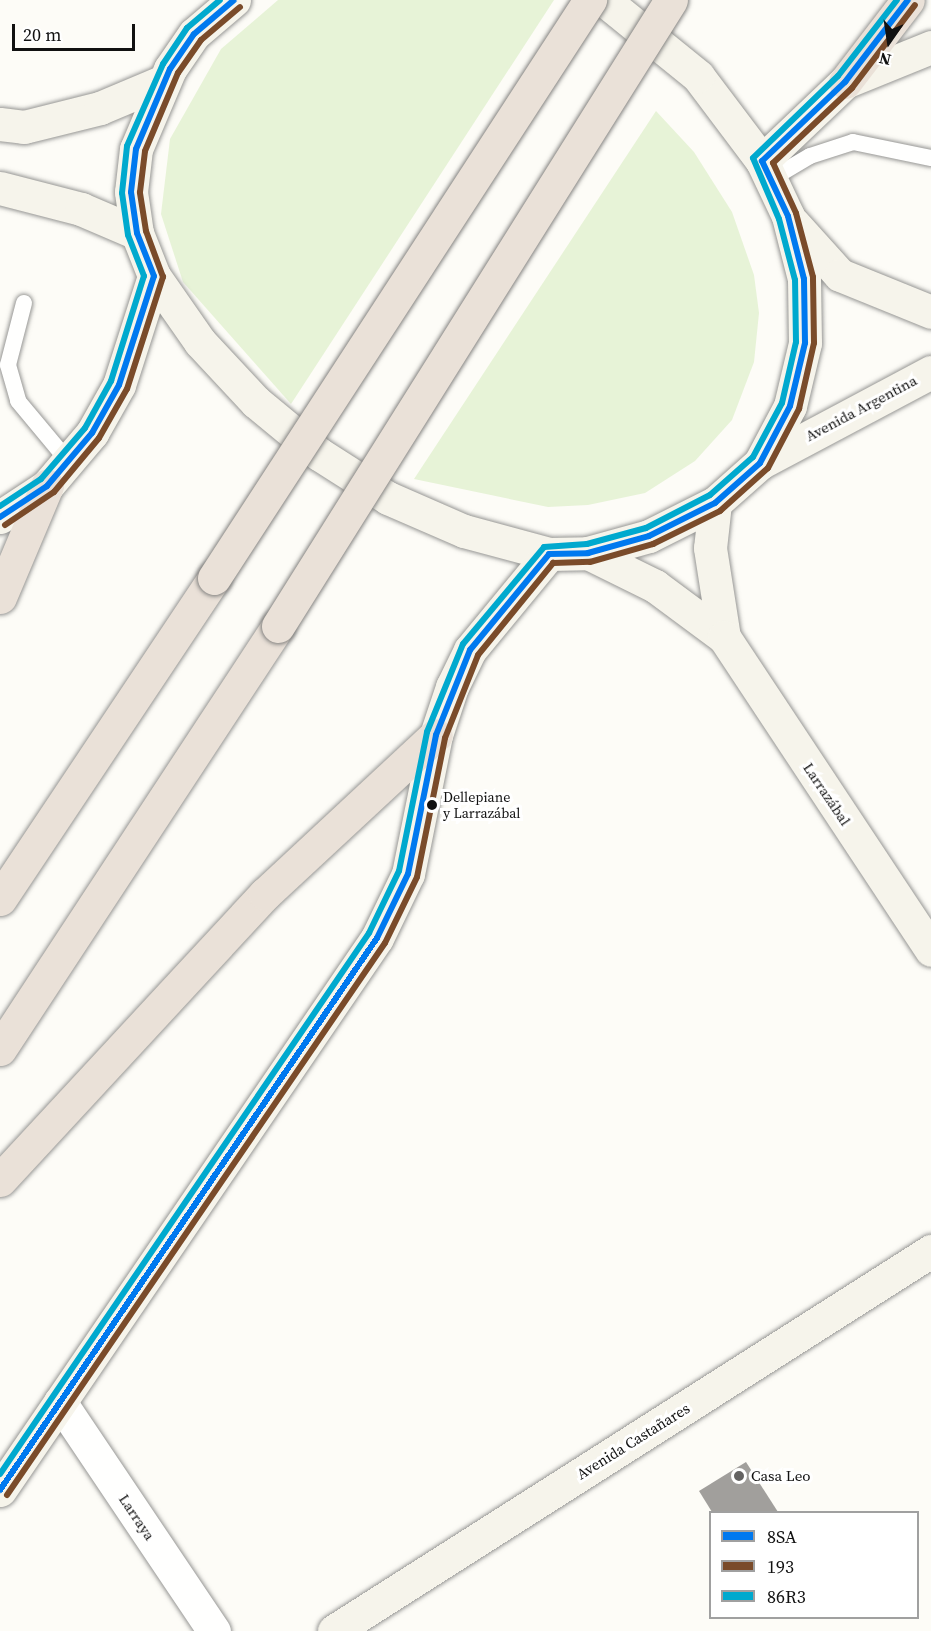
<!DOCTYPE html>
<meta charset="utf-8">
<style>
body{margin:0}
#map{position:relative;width:931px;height:1631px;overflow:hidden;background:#fdfcf7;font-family:"Source Serif 4",serif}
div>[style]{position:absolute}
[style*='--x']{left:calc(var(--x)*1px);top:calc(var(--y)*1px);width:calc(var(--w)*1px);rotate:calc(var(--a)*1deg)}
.green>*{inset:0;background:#e7f3d7}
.building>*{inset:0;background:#a19f9c}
.roads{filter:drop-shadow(0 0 2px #979795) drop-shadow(0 0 2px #979795)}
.lane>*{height:16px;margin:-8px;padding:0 8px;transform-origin:8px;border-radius:8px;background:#fffffe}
.street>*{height:33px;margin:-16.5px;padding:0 16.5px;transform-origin:16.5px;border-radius:16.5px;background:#fffffe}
.secondary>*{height:33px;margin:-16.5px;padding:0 16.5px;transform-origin:16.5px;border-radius:16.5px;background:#f6f4eb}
.highway>*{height:33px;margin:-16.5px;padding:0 16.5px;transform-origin:16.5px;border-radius:16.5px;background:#eae1d8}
.bridges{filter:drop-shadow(0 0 2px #858482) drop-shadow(0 0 2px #858482)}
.highway-bridge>*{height:33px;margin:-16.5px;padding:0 16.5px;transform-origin:16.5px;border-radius:16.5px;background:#eae1d8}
.bus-1>*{height:6px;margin:-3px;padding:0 3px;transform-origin:3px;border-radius:3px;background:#0079ef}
.bus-2>*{height:6px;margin:-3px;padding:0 3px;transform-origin:3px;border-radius:3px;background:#7a4b2a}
.bus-3>*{height:6px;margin:-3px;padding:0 3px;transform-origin:3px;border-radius:3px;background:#00a9ce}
.dots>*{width:16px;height:16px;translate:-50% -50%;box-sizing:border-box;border:3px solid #fff;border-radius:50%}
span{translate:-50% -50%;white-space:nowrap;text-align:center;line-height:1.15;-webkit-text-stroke:6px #fff;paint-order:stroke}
.bus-label{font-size:14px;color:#111}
.left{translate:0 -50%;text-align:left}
.street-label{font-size:15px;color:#111}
.poi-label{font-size:15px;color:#111}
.legend{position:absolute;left:709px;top:1511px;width:210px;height:108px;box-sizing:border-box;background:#fff;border:2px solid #a0a0a0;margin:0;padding:8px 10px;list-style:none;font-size:18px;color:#111}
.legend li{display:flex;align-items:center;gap:12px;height:30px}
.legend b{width:30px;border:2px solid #a0a0a0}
.north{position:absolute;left:859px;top:12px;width:60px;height:60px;-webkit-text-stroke:4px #fff;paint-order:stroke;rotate:193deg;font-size:16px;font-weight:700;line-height:24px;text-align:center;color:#111}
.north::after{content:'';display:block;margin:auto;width:21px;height:27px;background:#111;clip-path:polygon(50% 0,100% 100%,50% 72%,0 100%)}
.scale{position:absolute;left:12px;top:24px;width:123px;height:27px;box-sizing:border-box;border:3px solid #111;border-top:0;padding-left:8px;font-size:18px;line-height:21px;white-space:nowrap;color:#111;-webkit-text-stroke:4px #fff;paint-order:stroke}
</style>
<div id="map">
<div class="green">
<div style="clip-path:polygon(278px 0,554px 0,291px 404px,183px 282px,161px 214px,170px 139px,221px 49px)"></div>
<div style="clip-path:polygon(656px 111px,694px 152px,732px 212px,754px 275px,759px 313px,754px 362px,732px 420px,695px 461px,645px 493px,588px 505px,548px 507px,414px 479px)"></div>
</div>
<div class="building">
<div style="clip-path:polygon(746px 1462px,778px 1512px,712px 1512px,699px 1491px)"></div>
</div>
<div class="roads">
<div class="lane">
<div style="--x:771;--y:179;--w:45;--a:-30.5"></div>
<div style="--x:810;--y:156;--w:45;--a:-18"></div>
<div style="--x:853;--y:142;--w:80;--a:11.6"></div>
<div style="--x:24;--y:303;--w:64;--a:104.5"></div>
<div style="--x:8;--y:365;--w:37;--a:74"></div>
<div style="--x:18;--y:401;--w:78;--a:50.2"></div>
</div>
<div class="street">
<div style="--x:60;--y:1402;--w:276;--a:56.1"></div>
</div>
<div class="secondary">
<div style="--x:234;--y:0;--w:52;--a:139.6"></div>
<div style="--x:194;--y:34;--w:42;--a:124.4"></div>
<div style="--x:170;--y:69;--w:87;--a:113"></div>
<div style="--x:136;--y:149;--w:43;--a:96.6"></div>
<div style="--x:131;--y:192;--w:41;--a:81.7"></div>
<div style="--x:137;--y:233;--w:46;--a:68.4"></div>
<div style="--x:154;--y:276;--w:80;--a:55.1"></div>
<div style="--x:200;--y:342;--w:82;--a:47"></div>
<div style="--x:256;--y:402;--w:82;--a:39.5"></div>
<div style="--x:319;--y:454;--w:82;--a:32.5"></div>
<div style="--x:388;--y:498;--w:83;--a:23.5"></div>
<div style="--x:464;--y:531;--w:88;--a:15.1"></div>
<div style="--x:549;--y:554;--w:39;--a:-1"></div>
<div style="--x:588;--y:553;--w:63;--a:-15.6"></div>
<div style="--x:649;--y:536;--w:74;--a:-26.6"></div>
<div style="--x:715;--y:503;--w:60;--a:-41.6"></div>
<div style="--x:760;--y:463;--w:64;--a:-62.2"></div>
<div style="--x:790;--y:406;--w:65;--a:-76.6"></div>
<div style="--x:805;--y:343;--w:64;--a:-90.9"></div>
<div style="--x:804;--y:279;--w:65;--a:-104.3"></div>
<div style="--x:788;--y:216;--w:61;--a:-115.3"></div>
<div style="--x:762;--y:161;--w:106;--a:-127"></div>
<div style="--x:698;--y:76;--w:121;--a:-141"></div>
<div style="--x:0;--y:124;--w:24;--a:7"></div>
<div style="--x:24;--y:127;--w:78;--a:-14"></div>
<div style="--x:100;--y:108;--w:67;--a:-22.8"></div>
<div style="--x:762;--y:161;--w:115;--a:-43.6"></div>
<div style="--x:845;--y:82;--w:93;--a:-22.1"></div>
<div style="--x:0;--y:188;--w:84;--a:14.5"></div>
<div style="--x:81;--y:209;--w:61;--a:23.2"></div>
<div style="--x:793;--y:223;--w:70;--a:47.9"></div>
<div style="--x:840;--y:275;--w:98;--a:22.1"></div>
<div style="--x:760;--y:463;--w:194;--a:-28"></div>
<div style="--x:715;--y:503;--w:45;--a:96.3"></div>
<div style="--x:710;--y:548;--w:90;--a:81.1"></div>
<div style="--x:0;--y:517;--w:56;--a:-33.4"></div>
<div style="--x:47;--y:486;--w:70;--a:-49.7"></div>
<div style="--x:92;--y:433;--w:55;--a:-60.6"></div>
<div style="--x:119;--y:385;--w:114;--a:-72.2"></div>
<div style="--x:588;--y:553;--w:75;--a:26.2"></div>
<div style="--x:655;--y:586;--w:86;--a:36.5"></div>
<div style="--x:724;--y:637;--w:375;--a:56.5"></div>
<div style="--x:0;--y:1490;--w:668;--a:-55.67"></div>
<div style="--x:377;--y:938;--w:71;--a:-64.2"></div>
<div style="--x:408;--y:874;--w:142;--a:-78.6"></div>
<div style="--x:436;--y:735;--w:51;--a:-71.6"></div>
<div style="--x:452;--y:687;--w:41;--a:-64.1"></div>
<div style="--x:470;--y:650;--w:124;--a:-50.5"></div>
<div style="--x:334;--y:1631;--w:708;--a:-32.48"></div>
</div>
<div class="highway">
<div style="--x:845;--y:82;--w:103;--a:-52.5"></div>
<div style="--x:0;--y:597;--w:121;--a:-67.1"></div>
<div style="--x:0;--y:899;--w:386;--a:-56.3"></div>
<div style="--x:0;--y:1049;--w:506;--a:-56.69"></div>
<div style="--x:0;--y:1180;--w:390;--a:-47.2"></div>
<div style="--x:265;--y:894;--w:233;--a:-42.9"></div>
</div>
</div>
<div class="bridges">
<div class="highway-bridge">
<div style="--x:214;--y:578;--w:690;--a:-56.96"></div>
<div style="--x:278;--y:626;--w:739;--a:-57.88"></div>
</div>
</div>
<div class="bus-1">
<div style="--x:0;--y:517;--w:56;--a:-33.4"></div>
<div style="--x:47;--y:486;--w:70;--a:-49.7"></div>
<div style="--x:92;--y:433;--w:55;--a:-60.6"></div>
<div style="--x:119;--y:385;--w:114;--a:-72.2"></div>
<div style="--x:154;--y:276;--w:46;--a:-111.6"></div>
<div style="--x:137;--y:233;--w:41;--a:-98.3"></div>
<div style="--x:131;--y:192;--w:43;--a:-83.4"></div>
<div style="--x:136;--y:149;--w:87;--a:-67"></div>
<div style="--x:170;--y:69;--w:42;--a:-55.6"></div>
<div style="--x:194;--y:34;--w:52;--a:-40.4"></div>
<div style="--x:0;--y:1490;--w:668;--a:-55.67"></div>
<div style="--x:377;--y:938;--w:71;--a:-64.2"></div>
<div style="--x:408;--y:874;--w:142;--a:-78.6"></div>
<div style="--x:436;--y:735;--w:92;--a:-68.2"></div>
<div style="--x:470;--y:650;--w:124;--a:-50.5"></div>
<div style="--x:549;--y:554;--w:39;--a:-1"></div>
<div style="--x:588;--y:553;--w:63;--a:-15.6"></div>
<div style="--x:649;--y:536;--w:74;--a:-26.6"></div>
<div style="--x:715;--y:503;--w:60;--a:-41.6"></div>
<div style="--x:760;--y:463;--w:64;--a:-62.2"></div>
<div style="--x:790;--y:406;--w:65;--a:-76.6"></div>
<div style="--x:805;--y:343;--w:64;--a:-90.9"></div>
<div style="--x:804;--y:279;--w:65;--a:-104.3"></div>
<div style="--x:788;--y:216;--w:61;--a:-115.3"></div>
<div style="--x:762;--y:161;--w:115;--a:-43.6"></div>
<div style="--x:845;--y:82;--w:103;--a:-52.5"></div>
</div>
<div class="bus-2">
<div style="--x:5;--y:525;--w:59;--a:-34"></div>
<div style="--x:54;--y:492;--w:70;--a:-50.2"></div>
<div style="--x:99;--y:438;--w:56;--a:-60.3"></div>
<div style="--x:127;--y:389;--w:118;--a:-72.2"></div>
<div style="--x:163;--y:277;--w:49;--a:-110.3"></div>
<div style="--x:146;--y:231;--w:39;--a:-99"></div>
<div style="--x:140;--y:192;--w:41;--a:-83"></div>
<div style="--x:145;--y:151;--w:85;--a:-67.1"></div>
<div style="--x:178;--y:73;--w:40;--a:-55.1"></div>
<div style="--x:201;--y:40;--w:51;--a:-40.2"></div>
<div style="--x:7;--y:1495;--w:669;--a:-55.6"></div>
<div style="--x:385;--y:943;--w:73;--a:-64.1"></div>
<div style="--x:417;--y:877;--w:142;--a:-78.6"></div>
<div style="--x:445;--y:738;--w:89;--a:-68.3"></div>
<div style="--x:478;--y:655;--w:119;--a:-50.8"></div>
<div style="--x:553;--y:563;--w:37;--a:-2"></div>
<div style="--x:590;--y:562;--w:66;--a:-15.9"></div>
<div style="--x:653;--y:544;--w:75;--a:-26.2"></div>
<div style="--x:720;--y:511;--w:64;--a:-41.9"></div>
<div style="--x:768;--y:468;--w:67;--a:-62.3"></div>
<div style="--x:799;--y:409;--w:68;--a:-77.2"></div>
<div style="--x:814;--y:343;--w:66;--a:-90.9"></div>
<div style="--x:813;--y:277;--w:66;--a:-104.9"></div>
<div style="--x:796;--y:213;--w:55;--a:-114.7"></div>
<div style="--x:773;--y:163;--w:109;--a:-43.5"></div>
<div style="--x:852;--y:88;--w:104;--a:-52.8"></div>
</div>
<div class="bus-3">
<div style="--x:0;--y:506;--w:49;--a:-33.4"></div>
<div style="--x:41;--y:479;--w:67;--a:-49.2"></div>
<div style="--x:85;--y:428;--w:54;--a:-61"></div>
<div style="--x:111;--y:381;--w:110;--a:-72.6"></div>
<div style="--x:144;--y:276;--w:44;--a:-111.3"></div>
<div style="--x:128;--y:235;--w:42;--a:-98.1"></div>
<div style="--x:122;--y:193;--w:47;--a:-83.9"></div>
<div style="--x:127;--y:146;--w:90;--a:-66.3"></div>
<div style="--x:163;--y:64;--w:43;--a:-56.3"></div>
<div style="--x:187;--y:28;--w:43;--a:-40.3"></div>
<div style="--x:0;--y:1474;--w:655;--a:-55.7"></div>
<div style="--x:369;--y:933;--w:69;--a:-64.2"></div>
<div style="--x:399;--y:871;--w:142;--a:-78.6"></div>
<div style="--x:427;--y:732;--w:95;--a:-67.8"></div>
<div style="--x:463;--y:644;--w:126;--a:-50.1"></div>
<div style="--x:544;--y:547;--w:43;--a:-4"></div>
<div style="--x:587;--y:544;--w:61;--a:-15.2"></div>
<div style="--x:646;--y:528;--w:72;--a:-27.3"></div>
<div style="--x:710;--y:495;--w:57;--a:-41.5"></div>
<div style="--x:753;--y:457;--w:61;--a:-61.8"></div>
<div style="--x:782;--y:403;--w:63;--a:-77.1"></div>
<div style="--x:796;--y:342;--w:62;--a:-90.9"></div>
<div style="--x:795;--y:280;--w:63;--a:-104.7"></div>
<div style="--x:779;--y:219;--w:66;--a:-113.1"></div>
<div style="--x:753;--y:158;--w:118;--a:-44"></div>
<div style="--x:838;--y:76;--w:96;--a:-52.2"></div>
</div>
<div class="dots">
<div style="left:432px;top:805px;background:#111"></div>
<div style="left:739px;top:1476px;background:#646362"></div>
</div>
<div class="bus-label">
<span class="left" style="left:443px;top:805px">Dellepiane<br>y Larrazábal</span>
</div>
<div class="street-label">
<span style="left:861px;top:408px;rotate:-28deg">Avenida Argentina</span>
<span style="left:827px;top:794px;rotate:56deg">Larrazábal</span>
<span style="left:633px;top:1441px;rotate:-32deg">Avenida Castañares</span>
<span style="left:137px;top:1517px;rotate:56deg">Larraya</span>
</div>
<div class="poi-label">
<span class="left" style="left:751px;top:1476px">Casa Leo</span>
</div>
<ul class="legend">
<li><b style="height:8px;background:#0079ef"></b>8SA</li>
<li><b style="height:8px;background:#7a4b2a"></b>193</li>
<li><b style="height:8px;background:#00a9ce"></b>86R3</li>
</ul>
<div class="north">N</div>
<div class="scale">20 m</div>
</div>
